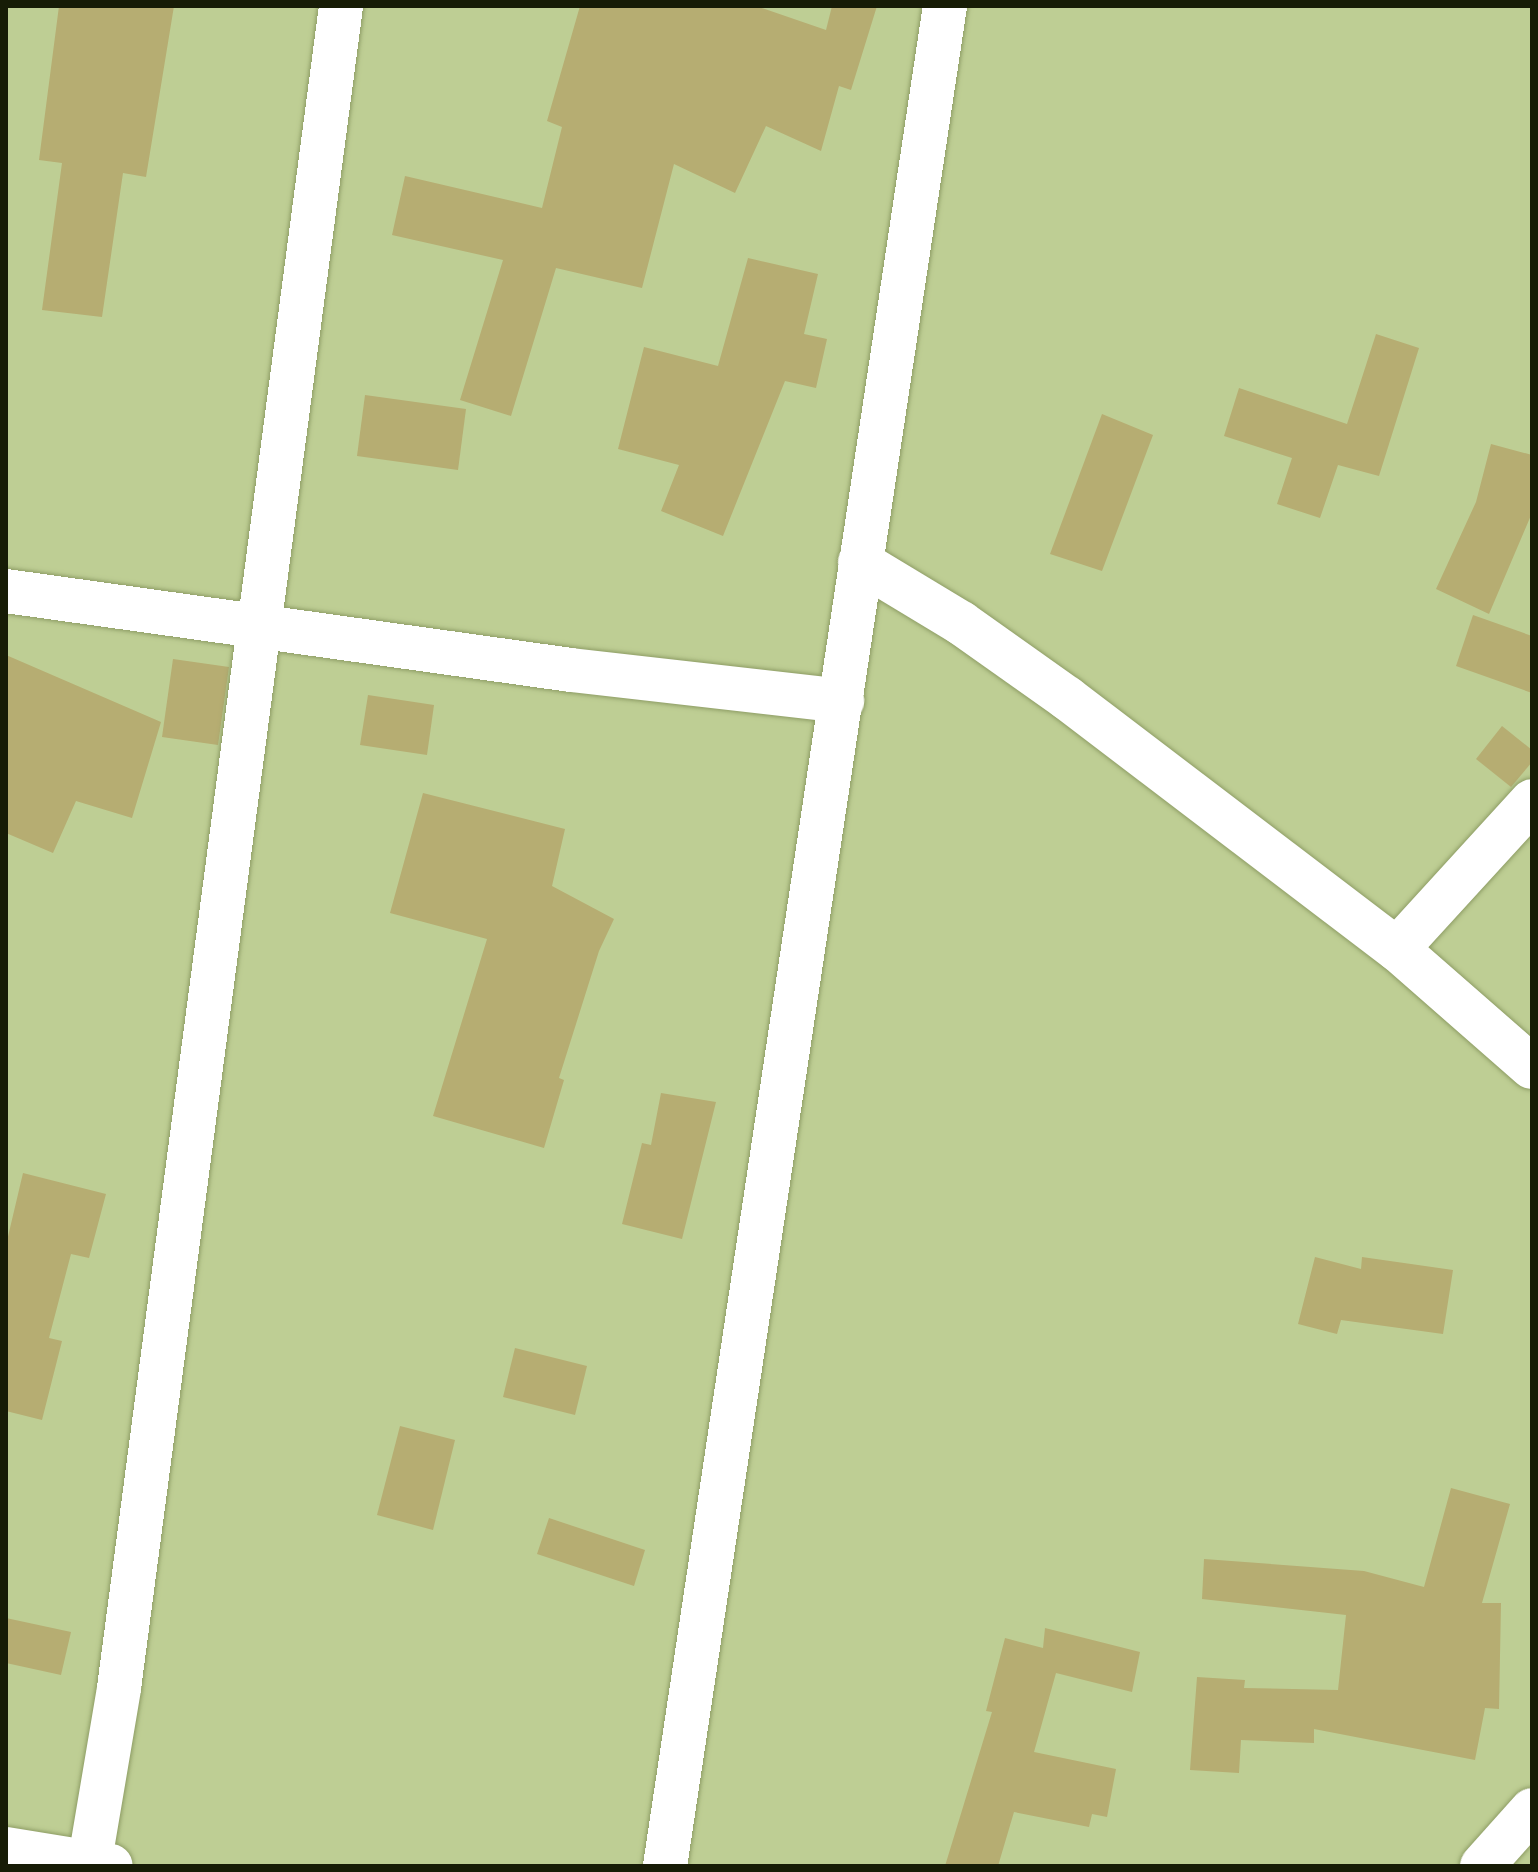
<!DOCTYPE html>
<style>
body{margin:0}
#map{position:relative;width:1538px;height:1872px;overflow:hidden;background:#bece94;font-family:"Exo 2",sans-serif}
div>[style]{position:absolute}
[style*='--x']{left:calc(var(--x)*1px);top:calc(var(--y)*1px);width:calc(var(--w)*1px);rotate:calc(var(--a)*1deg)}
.building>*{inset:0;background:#b6ad72}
.roads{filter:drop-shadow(0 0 2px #8e9d65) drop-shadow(0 0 2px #8e9d65)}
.minor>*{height:44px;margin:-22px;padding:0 22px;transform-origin:22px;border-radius:22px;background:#fff}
span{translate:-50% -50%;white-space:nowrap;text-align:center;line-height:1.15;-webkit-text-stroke:6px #bece94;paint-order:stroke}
.frame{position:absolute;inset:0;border:8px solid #171c06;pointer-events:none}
</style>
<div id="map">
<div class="building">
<div style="clip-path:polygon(59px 6px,174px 6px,146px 177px,123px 173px,102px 317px,42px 310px,62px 163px,39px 160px)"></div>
<div style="clip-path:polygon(580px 6px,756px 6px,826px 30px,832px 6px,877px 6px,851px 90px,839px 86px,821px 151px,766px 126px,735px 193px,674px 164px,642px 288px,556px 268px,511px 416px,460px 400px,503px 260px,392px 235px,405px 176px,542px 208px,562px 127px,547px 121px)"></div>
<div style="clip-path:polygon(748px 258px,818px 274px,804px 334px,827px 339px,816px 388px,785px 381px,723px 536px,661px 511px,679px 465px,618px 449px,644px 347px,718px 366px)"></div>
<div style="clip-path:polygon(1376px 334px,1419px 348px,1379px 476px,1338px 465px,1320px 518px,1277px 504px,1292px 458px,1224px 436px,1239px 388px,1347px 424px)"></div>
<div style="clip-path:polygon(365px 395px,466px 409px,458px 470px,357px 456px)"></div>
<div style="clip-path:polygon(1102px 414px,1153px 435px,1102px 571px,1050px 554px)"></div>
<div style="clip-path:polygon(1491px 444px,1532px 455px,1532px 513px,1489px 614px,1436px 589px,1476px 502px)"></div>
<div style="clip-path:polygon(1473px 615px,1532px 636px,1532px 693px,1456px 666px)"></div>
<div style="clip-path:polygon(6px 655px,161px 722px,132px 818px,76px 801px,53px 853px,6px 833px)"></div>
<div style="clip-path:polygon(173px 659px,229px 667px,218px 745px,162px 737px)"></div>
<div style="clip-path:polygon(368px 695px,434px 705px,427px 755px,360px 745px)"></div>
<div style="clip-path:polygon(1502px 726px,1532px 750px,1532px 762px,1511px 787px,1476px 759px)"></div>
<div style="clip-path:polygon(423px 793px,565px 829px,552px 886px,614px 919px,599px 951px,559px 1078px,564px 1080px,544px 1148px,433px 1116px,487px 939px,390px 913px)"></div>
<div style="clip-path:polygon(661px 1093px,716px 1102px,682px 1239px,622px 1224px,642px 1143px,651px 1145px)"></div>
<div style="clip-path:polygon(23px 1173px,106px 1194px,89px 1258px,71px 1254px,49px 1338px,62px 1341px,42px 1420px,6px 1411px,6px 1245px)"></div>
<div style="clip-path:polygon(1315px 1257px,1361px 1269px,1362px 1257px,1453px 1270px,1443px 1334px,1341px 1320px,1337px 1334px,1298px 1324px)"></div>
<div style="clip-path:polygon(515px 1348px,587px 1366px,575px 1415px,503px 1397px)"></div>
<div style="clip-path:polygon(400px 1426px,455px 1440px,433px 1530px,377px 1515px)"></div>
<div style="clip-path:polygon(1451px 1488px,1510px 1504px,1482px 1603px,1501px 1603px,1499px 1709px,1485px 1708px,1475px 1760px,1314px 1729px,1314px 1743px,1241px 1740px,1239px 1773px,1190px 1770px,1197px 1677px,1245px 1680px,1244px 1688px,1338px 1690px,1346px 1615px,1202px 1599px,1204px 1559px,1364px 1571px,1424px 1587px)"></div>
<div style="clip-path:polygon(549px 1518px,645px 1550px,634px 1586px,537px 1554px)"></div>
<div style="clip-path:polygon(6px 1618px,71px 1632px,61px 1675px,6px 1663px)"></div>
<div style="clip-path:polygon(1045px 1628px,1140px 1652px,1132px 1692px,1056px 1673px,1034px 1752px,1116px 1769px,1107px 1817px,1092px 1814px,1089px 1827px,1014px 1812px,998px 1866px,945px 1866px,992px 1712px,986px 1711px,1005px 1638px,1043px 1648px)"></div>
</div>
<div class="roads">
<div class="minor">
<div style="--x:860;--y:562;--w:118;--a:31.1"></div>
<div style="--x:961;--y:623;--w:130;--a:35.3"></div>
<div style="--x:1067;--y:698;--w:415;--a:37.3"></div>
<div style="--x:1397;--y:949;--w:179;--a:41.2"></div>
<div style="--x:6;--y:591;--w:570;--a:7.96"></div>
<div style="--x:571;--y:670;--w:273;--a:6.5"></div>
<div style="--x:1397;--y:949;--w:200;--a:-47.6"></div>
<div style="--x:6;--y:1849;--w:106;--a:9.2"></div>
<div style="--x:89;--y:1866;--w:181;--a:-80.4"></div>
<div style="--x:119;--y:1688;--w:1697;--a:-82.48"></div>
<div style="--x:665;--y:1866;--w:1881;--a:-81.44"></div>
<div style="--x:1482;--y:1866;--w:75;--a:-48.2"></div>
</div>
</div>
<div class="frame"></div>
</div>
